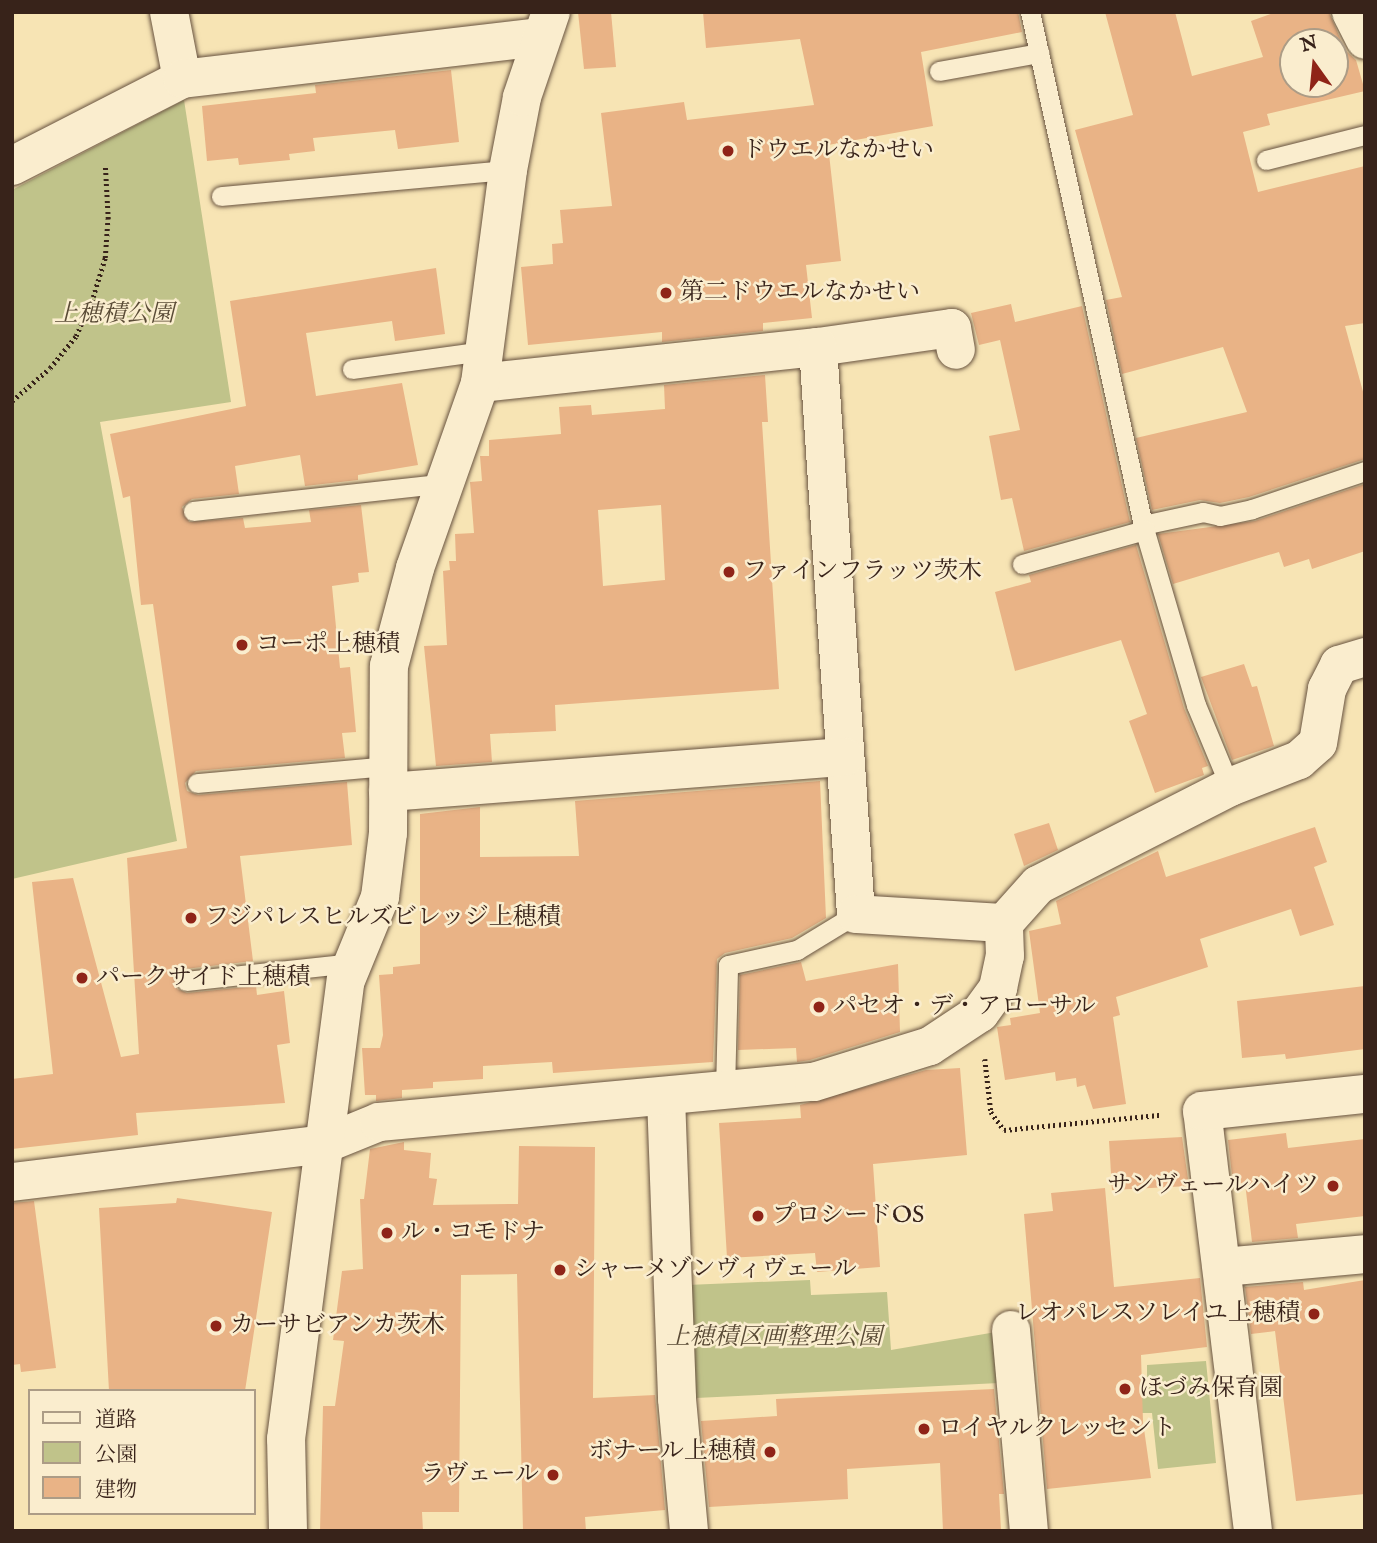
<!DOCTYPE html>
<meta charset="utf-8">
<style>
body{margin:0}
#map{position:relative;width:1377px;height:1543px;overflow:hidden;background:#f7e4b4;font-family:"IM FELL English","Noto Serif JP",serif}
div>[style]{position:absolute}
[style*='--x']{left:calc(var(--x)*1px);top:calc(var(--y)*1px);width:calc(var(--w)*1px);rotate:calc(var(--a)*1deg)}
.green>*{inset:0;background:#c0c38a}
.building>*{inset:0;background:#e9b386}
.path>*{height:4.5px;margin-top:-2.25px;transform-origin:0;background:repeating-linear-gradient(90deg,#38231a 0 2px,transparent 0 5.5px)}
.roads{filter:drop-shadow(0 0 2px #685340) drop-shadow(0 0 2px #685340)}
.service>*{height:19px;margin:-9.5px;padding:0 9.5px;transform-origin:9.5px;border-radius:9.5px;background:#faedce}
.minor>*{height:38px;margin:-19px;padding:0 19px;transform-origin:19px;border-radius:19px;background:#faedce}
.tertiary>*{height:38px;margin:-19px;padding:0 19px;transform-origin:19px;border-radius:19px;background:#faedce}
.dots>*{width:19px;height:19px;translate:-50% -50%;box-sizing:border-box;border:4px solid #faedce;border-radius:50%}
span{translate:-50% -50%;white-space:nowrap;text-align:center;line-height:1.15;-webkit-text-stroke:5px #faedce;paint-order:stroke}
.poi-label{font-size:24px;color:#38231a}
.left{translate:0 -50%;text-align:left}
.right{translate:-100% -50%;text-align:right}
.park-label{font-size:24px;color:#5a4b36;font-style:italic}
.frame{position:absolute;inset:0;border:14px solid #38231a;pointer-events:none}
.legend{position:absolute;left:28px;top:1389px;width:228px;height:126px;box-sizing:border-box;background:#faedce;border:2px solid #ac9c86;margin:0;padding:9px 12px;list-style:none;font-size:21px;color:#38231a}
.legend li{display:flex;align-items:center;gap:14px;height:35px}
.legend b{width:35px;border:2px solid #ac9c86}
.north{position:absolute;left:1279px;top:28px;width:70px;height:70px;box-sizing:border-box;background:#faedce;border:2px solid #ac9c86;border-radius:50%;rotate:345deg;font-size:19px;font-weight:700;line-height:28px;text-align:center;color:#38231a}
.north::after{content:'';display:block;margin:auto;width:24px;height:32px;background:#8f2418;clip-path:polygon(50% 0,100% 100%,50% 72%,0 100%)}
</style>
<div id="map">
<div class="green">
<div style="clip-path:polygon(184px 100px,231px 402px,100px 422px,177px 841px,12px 879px,12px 190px)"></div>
<div style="clip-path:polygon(810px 1280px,811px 1295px,887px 1292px,891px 1350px,996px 1332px,999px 1383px,696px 1398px,687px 1285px)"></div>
<div style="clip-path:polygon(1206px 1361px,1216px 1463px,1158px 1469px,1152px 1413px,1125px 1413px,1124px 1389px,1147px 1388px,1147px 1365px)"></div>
</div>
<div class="building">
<div style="clip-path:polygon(578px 12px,611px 12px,616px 67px,584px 69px)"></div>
<div style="clip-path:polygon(703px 12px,1018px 12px,1022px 32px,921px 52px,933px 126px,828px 145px,841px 261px,806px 265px,812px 318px,763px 323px,763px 331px,662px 342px,662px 332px,528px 345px,521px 267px,553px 264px,552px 244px,563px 243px,560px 210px,612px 206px,601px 113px,684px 102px,687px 120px,814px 105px,800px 39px,706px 48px)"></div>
<div style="clip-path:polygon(evenodd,1105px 12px,1175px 12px,1192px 76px,1263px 57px,1251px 21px,1276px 12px,1329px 12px,1345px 50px,1356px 60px,1365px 91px,1267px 114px,1270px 125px,1243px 132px,1258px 192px,1365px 166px,1365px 323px,1345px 326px,1365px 399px,1365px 459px,1249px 497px,1220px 503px,1200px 500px,1152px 510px,1136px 438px,1247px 412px,1223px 347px,1122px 374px,1106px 300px,1122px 297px,1075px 130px,1133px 115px,1105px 12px,1293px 42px,1335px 42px,1335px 84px,1293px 84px,1293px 42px)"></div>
<div style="clip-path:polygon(451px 70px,459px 142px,398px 149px,395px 130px,313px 138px,315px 151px,289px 154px,290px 160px,239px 165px,238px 158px,207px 161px,202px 106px,316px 93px,315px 85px)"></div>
<div style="clip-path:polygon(436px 268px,445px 334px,395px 341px,392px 321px,306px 333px,316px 396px,402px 383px,418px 465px,358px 475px,358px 480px,305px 486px,300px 455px,235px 466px,239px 494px,192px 499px,182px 507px,189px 522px,243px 518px,245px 528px,311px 522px,309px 510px,361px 505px,369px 572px,358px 573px,359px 582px,332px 586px,340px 668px,350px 667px,356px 732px,342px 733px,345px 758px,196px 771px,185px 783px,187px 791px,198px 795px,347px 782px,352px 845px,240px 856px,253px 961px,185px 969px,175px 977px,177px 989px,187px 993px,256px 986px,257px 995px,284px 991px,290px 1043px,277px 1045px,285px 1103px,136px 1113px,138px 1135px,12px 1149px,12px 1079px,53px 1074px,32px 882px,73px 878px,121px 1057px,139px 1054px,127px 858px,187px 848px,153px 604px,141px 605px,130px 496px,123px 498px,110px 434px,246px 406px,230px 301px)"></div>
<div style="clip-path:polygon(1011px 304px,1015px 322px,1082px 306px,1130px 522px,1024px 551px,1012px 498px,1001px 500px,989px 436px,1020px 430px,1000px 340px,979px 345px,971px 313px)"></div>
<div style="clip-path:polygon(evenodd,765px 375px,768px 422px,762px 422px,779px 689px,555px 705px,556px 731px,490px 734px,492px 762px,436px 766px,424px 646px,447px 645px,443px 571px,450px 570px,449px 561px,456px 561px,455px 534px,474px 533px,470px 482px,482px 481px,480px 456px,489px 456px,489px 440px,561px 434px,559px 407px,591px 405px,592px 415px,665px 409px,664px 385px,765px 375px,661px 505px,665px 580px,603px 586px,598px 510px,661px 505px)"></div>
<div style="clip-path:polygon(1365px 484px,1365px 551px,1312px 569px,1309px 559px,1284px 567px,1279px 552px,1173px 584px,1158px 534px,1255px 521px)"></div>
<div style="clip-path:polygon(1136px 545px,1184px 708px,1208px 766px,1202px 768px,1204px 775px,1155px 793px,1129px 721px,1147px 714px,1121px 640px,1015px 671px,995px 592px,1031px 582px,1029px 575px)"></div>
<div style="clip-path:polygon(1244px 664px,1252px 687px,1257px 686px,1274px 746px,1232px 760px,1201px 677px)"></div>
<div style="clip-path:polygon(820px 781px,826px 918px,792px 938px,725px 953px,717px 959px,713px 1062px,553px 1073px,552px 1062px,483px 1066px,483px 1079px,433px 1082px,433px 1088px,402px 1090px,402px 1098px,376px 1101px,376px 1095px,365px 1095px,362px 1048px,380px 1048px,383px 1035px,379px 975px,393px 974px,393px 967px,420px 964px,420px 814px,480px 807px,480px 857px,579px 856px,575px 801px)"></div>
<div style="clip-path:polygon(1049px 823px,1058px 850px,1024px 866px,1014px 834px)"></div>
<div style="clip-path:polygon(1315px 827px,1327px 862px,1314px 867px,1334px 925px,1300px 936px,1291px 909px,1200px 939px,1208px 967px,1116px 997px,1120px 1015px,1113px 1017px,1126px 1104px,1093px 1109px,1085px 1085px,1077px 1087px,1076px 1078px,1056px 1081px,1055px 1072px,1005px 1080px,997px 1027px,1011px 1025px,1010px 1018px,1040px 1013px,1029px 931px,1061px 924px,1056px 901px,1158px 851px,1166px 877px)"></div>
<div style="clip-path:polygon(801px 962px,806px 981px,898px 964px,900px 1032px,810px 1060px,797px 1062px,796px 1048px,738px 1050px,740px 975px)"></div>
<div style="clip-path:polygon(1365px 986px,1365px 1049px,1286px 1059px,1285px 1054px,1242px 1058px,1237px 1001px)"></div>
<div style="clip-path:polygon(960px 1068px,967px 1155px,873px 1164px,880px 1267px,817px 1272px,815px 1253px,727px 1258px,719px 1123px,801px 1118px,800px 1105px,926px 1070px)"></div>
<div style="clip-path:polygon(1286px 1133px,1288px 1148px,1365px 1139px,1365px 1216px,1296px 1224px,1298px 1238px,1252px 1242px,1245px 1183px,1233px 1184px,1228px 1140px)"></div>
<div style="clip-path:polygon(1182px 1137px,1189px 1186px,1112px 1190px,1109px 1141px)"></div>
<div style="clip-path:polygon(404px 1142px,404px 1150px,431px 1153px,429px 1178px,437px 1179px,433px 1205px,518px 1204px,519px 1146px,595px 1147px,593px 1398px,655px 1395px,665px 1510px,585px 1517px,586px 1531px,523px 1531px,517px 1274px,461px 1275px,459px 1512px,422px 1512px,423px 1531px,320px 1531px,323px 1406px,335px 1406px,344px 1341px,333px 1340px,342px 1271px,363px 1269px,360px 1199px,364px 1199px,370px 1149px)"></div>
<div style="clip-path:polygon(1105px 1188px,1114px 1287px,1200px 1278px,1207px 1347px,1141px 1355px,1143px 1422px,1151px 1478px,1047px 1489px,1024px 1214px,1053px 1211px,1051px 1193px)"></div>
<div style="clip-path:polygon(177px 1198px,272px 1212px,245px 1391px,109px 1391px,99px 1208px,176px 1203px)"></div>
<div style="clip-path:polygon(34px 1201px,56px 1368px,21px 1372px,20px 1364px,12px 1365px,12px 1203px)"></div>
<div style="clip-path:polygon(1365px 1280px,1365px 1494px,1296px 1501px,1275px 1331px,1251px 1334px,1245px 1287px,1303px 1282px,1304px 1290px)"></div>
<div style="clip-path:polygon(994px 1389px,1004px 1494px,999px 1494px,1001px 1530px,943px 1531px,940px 1463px,847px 1469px,848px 1499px,709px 1507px,701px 1421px,777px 1416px,776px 1399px)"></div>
</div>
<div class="path">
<div style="--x:12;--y:401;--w:50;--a:-41"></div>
<div style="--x:50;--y:368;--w:41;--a:-50.9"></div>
<div style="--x:76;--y:336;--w:43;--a:-66.4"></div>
<div style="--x:93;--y:297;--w:41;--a:-72.9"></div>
<div style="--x:105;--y:258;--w:39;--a:-86"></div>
<div style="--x:108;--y:219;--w:55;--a:-93.1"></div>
<div style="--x:985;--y:1059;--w:53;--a:83.5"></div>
<div style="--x:991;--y:1112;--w:22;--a:54"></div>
<div style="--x:1004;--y:1130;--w:158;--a:-5.5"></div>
</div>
<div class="roads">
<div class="service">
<div style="--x:1030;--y:12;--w:525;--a:77.58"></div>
<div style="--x:1143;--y:525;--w:188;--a:73.6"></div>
<div style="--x:1196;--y:705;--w:89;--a:67.5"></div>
<div style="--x:939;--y:71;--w:102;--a:-10.2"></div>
<div style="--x:1266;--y:160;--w:102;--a:-14.2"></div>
<div style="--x:221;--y:196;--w:288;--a:-5.2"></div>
<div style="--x:352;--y:369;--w:133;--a:-7.8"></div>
<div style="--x:193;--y:511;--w:254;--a:-6.3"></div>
<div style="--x:1143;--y:525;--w:61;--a:-12.2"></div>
<div style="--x:1203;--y:512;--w:17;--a:13"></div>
<div style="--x:1220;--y:516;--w:33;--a:-12"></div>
<div style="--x:1252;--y:509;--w:119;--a:-18.6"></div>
<div style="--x:1022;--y:564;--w:128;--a:-15.5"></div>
<div style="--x:197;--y:783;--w:192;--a:-5.1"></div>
<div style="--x:186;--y:981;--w:168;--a:-6.2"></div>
<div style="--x:725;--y:1091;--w:126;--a:-88.6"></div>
<div style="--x:728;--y:965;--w:71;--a:-12.3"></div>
<div style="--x:797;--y:950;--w:69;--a:-31.4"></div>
</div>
<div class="minor">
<div style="--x:169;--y:12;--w:68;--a:79"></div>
<div style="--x:1351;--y:12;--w:31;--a:63"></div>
<div style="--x:12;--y:166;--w:191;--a:-27.1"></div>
<div style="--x:182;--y:79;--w:362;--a:-6.7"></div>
<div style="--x:818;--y:347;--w:135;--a:-8.1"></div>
<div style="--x:952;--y:328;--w:22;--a:80"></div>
<div style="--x:480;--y:383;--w:340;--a:-6.1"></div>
<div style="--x:818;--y:347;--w:568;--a:86.17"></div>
<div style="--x:856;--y:914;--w:148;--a:3.5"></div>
<div style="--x:388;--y:792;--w:458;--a:-4.4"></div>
<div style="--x:666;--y:1097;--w:302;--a:87.9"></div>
<div style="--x:677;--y:1399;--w:133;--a:84.8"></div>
<div style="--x:12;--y:1182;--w:315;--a:-6.9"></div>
<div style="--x:325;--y:1144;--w:58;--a:-22.2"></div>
<div style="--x:379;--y:1122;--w:437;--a:-5.3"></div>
<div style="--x:814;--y:1082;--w:121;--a:-17.2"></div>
<div style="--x:930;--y:1046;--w:60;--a:-33.4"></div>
<div style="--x:980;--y:1013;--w:31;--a:-54"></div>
<div style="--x:998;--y:988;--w:33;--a:-78"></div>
<div style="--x:1005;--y:956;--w:33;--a:-92"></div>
<div style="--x:1004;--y:923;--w:51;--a:-48.2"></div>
<div style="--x:1038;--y:885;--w:216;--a:-27"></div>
<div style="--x:1230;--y:787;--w:74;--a:-21.4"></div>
<div style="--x:1299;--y:760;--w:25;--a:-42"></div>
<div style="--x:1318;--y:743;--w:55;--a:-80.5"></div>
<div style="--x:1327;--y:689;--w:27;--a:-63"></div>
<div style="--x:1339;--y:665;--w:27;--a:-17"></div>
<div style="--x:1223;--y:1267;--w:143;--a:-5.2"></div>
<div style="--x:1011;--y:1330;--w:202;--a:84.9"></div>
<div style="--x:1253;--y:1531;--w:423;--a:-96.9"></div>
<div style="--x:1202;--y:1111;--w:164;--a:-6"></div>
</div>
<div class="tertiary">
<div style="--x:288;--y:1531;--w:92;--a:-91.2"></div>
<div style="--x:286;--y:1439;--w:463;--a:-82.6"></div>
<div style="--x:346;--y:980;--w:90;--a:-67.7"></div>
<div style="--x:380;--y:897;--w:64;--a:-82.9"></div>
<div style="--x:388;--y:833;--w:167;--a:-89.7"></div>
<div style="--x:389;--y:666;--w:101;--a:-75.1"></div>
<div style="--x:415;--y:568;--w:196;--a:-70.6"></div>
<div style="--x:480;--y:383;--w:215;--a:-82.5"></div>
<div style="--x:508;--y:170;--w:74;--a:-79.1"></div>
<div style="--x:522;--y:97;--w:90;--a:-71.2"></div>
</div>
</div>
<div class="dots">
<div style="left:728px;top:151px;background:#8f2418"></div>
<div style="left:666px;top:293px;background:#8f2418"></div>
<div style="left:729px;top:572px;background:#8f2418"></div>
<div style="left:242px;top:645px;background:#8f2418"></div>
<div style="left:191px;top:918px;background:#8f2418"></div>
<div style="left:82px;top:978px;background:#8f2418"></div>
<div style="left:819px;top:1007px;background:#8f2418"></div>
<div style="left:1333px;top:1186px;background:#8f2418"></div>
<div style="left:758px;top:1216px;background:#8f2418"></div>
<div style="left:387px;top:1233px;background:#8f2418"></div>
<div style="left:560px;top:1270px;background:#8f2418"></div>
<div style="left:1314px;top:1314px;background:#8f2418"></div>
<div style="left:216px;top:1326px;background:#8f2418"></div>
<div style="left:1125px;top:1389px;background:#8f2418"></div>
<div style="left:924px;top:1429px;background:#8f2418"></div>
<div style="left:770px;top:1452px;background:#8f2418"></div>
<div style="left:553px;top:1475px;background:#8f2418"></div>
</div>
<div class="poi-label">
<span class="left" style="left:742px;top:151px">ドウエルなかせい</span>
<span class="left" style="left:680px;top:293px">第二ドウエルなかせい</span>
<span class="left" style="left:743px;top:572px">ファインフラッツ茨木</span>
<span class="left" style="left:256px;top:645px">コーポ上穂積</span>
<span class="left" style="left:205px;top:918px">フジパレスヒルズビレッジ上穂積</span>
<span class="left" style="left:96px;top:978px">パークサイド上穂積</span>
<span class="left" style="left:833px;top:1007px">パセオ・デ・アローサル</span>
<span class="right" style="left:1319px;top:1186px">サンヴェールハイツ</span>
<span class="left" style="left:772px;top:1216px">プロシードOS</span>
<span class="left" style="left:401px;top:1233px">ル・コモドナ</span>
<span class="left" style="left:574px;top:1270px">シャーメゾンヴィヴェール</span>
<span class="right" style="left:1300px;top:1314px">レオパレスソレイユ上穂積</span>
<span class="left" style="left:230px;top:1326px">カーサビアンカ茨木</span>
<span class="left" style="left:1139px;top:1389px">ほづみ保育園</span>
<span class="left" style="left:938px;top:1429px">ロイヤルクレッセント</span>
<span class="right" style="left:756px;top:1452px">ボナール上穂積</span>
<span class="right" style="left:539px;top:1475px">ラヴェール</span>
</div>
<div class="park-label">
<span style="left:114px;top:315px">上穂積公園</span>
<span style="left:774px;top:1338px">上穂積区画整理公園</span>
</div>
<div class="frame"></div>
<ul class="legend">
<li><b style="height:9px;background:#faedce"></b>道路</li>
<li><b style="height:19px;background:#c0c38a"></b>公園</li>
<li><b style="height:19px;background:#e9b386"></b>建物</li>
</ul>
<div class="north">N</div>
</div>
